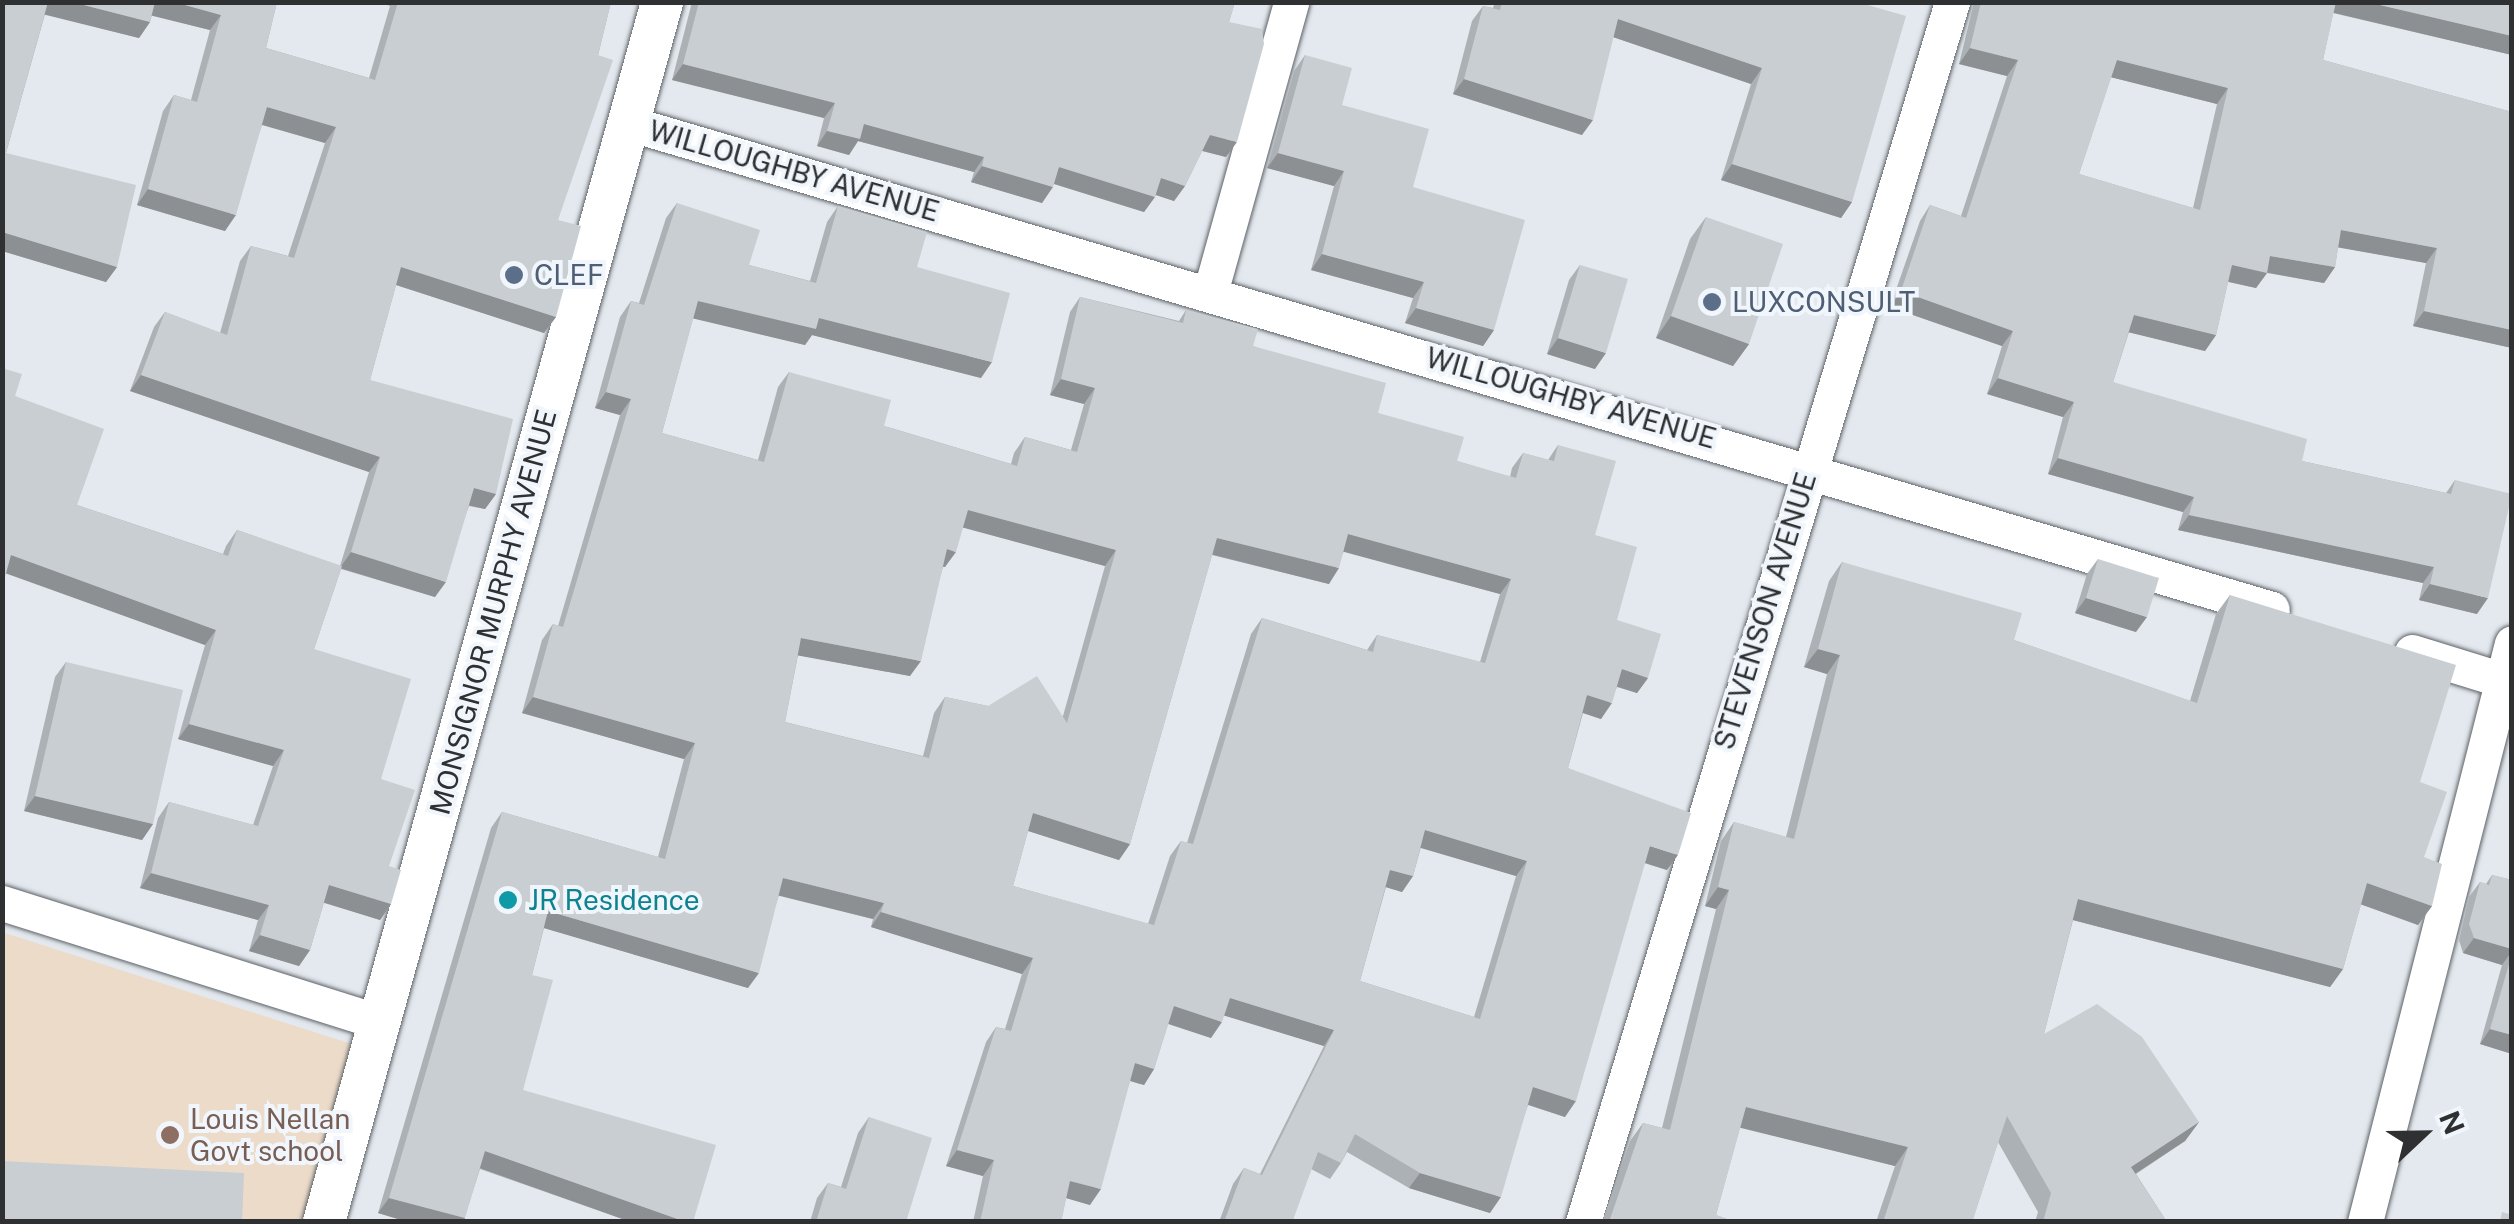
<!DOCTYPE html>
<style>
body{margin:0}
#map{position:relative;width:2514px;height:1224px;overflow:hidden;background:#e3e9ee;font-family:"Public Sans",sans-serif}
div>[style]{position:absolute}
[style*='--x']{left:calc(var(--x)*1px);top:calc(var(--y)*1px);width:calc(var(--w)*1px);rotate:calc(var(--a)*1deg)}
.education>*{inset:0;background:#ecdbc9}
.roads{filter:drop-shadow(0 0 2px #5d6267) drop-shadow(0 0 2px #5d6267)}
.minor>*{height:35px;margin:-17.5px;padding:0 17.5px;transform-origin:17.5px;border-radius:17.5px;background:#fff}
.tertiary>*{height:42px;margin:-21px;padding:0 21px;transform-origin:21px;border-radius:21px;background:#fff}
.wall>*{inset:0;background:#acb1b5}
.shaded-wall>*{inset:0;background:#8c9093}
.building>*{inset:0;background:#c8ced2}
.dots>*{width:28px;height:28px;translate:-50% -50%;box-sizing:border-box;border:5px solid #f0f6fb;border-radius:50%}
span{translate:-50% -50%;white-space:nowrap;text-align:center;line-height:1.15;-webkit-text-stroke:8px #f0f6fb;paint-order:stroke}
.street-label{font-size:28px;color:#2e3032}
.service-label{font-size:28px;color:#4e5e75}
.left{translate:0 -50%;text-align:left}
.culture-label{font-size:28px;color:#0d838f}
.education-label{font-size:28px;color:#785e54}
.frame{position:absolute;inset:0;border:5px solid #2e3032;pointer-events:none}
.north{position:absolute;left:2374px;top:1084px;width:100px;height:100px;-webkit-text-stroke:8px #f0f6fb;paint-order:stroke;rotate:68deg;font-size:28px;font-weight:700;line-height:40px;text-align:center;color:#2e3032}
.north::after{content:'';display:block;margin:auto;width:35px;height:45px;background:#2e3032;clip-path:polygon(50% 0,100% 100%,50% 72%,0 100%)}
</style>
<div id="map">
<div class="education">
<div style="clip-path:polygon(2px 932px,364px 1048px,313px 1221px,3px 1221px)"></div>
</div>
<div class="roads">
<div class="minor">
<div style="--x:628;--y:123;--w:1714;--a:16.47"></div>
<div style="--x:1210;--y:293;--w:302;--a:-74.4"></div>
<div style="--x:2412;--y:652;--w:105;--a:17.2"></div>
<div style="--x:2;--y:903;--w:396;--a:17.5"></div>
<div style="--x:1583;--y:1222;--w:1275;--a:-73.17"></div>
<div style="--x:2365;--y:1222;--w:597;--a:-75.75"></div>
</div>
<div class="tertiary">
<div style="--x:324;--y:1222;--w:1266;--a:-74.51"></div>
</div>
</div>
<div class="wall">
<div style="clip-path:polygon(2px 2px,277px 2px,266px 48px,369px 78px,390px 6px,379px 2px,611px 2px,558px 220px,556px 317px,544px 333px,396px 285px,370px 380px,496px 494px,485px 509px,469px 506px,435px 597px,341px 569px,314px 649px,381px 779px,391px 904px,380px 920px,324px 902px,310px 950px,299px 966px,249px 951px,258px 920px,140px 888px,158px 818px,169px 802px,253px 825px,273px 766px,178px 739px,205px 645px,7px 573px,15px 396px,77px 505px,223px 554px,226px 546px,237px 530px,340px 566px,369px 472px,130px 391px,154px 327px,165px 312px,220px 333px,240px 261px,251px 246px,288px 256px,325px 143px,262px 125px,225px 231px,137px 205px,163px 111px,174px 95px,191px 100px,210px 30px,152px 15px,150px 22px,139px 38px,45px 14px,6px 153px,117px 267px,106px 282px,2px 251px)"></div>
<div style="clip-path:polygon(692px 2px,1235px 2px,1229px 22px,1226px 157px,1202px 151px,1185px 186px,1174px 201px,1156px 195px,1144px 212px,1054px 184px,1042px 203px,971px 182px,974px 172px,858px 141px,849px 155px,817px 146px,824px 118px,672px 80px)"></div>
<div style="clip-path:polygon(1495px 2px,1857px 2px,1852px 202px,1841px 218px,1721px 180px,1751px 84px,1613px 37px,1582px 135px,1453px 94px,1472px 21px,1483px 6px,1493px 8px)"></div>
<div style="clip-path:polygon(evenodd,1974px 2px,2512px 2px,2512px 55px,2333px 13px,2323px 60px,2512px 112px,2512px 348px,2413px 326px,2426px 263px,2338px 247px,2335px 267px,2324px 283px,2267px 273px,2256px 288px,2228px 282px,2216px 335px,2205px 351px,2129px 332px,2113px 382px,2302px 461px,2446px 493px,2455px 480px,2477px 614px,2419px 600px,2423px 583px,2178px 530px,2183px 512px,2048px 474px,2063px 417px,1987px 394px,2002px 346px,1890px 307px,1920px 221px,1930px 205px,1961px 216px,2007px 76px,1959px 64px,1974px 2px,2111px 77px,2217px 104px,2193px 208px,2079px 174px,2111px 77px)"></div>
<div style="clip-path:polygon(1305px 55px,1342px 105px,1413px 187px,1494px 330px,1483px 346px,1405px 323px,1413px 298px,1311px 270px,1334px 186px,1267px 168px,1294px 71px)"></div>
<div style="clip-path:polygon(evenodd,677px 203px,749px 265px,810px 281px,827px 222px,838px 206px,917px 267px,981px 378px,812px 335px,805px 345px,693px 318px,662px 433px,758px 460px,778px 387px,789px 372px,884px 426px,1011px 464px,1014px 453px,1025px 437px,1071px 450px,1084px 404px,1050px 395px,1070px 312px,1080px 297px,1179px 321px,1186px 310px,1378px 413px,1457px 461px,1510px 477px,1512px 468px,1523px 453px,1548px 460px,1558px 445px,1595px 535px,1617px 620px,1648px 678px,1637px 693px,1617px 687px,1601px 719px,1583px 713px,1568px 768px,1667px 870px,1644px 863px,1565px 1117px,1528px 1105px,1490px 1213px,1409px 1188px,1347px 1152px,1341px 1163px,1330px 1179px,1311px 1169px,1292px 1222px,1219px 1222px,1233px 1184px,1244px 1168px,1260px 1174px,1324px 1046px,1224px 1015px,1211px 1038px,1168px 1024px,1154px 1069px,1144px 1085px,1130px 1081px,1090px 1205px,1066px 1198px,1061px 1222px,973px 1222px,983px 1176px,946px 1166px,986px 1042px,996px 1027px,1005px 1029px,1022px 974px,871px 927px,873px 919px,779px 895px,748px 988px,544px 928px,532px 975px,523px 1090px,693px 1222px,631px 1222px,480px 1169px,463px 1222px,408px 1222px,378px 1213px,491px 828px,502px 812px,658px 857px,684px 759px,522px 713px,542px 640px,553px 624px,558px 626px,620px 415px,595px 408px,620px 317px,631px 301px,639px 303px,666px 218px,677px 203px,963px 527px,1105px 566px,1063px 716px,988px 706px,945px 697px,934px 713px,923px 756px,785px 722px,798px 655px,910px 676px,943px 567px,945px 567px,963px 527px,677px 203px,1344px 551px,1500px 594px,1480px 662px,1377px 635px,1367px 650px,1262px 618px,1251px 634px,1187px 843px,1181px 841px,1170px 856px,1148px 924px,1013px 886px,1028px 831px,1119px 860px,1130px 844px,1212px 555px,1329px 584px,1344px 551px,677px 203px,1421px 847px,1516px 876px,1474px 1017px,1360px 981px,1386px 887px,1402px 892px,1413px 876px,1421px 847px)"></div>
<div style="clip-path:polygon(1706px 217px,1749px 344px,1733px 366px,1656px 338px,1690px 239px)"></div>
<div style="clip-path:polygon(1580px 265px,1595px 369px,1547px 354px,1569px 280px)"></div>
<div style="clip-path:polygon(2098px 559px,2136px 632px,2075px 613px,2087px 574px)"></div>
<div style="clip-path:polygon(1842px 562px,2014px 640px,2190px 701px,2216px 614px,2230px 595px,2420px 782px,2424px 857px,2432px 906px,2418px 925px,2361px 904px,2343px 969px,2330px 987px,2073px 920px,2044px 1034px,2199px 1122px,2185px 1141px,2136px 1174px,2167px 1222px,2035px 1222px,2038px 1212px,1998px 1142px,1972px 1222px,1876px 1222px,1895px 1166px,1740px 1127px,1716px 1215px,1735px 1222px,1602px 1222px,1630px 1141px,1643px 1123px,1662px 1128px,1716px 909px,1705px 906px,1721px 841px,1734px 822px,1786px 837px,1827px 674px,1804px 667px,1829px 581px)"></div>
<div style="clip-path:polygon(66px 662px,153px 824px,142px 840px,24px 811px,55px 677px)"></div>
<div style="clip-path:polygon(2492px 875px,2512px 880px,2512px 1054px,2480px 1044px,2502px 965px,2463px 953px,2459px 940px,2469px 897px,2480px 882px,2486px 884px)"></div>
<div style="clip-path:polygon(869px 1117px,906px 1222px,810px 1222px,817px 1198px,828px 1183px,841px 1187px,858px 1133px)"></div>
</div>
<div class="shaded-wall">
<div style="clip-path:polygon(45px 2px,72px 2px,150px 22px,139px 38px,38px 13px)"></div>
<div style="clip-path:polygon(153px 2px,174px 2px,221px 15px,210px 30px,145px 14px)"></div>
<div style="clip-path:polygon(2332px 2px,2367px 2px,2512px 36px,2512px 55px,2326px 11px)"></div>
<div style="clip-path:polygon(1618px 19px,1762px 68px,1751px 84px,1607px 35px)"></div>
<div style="clip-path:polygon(1970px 48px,2018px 60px,2007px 76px,1959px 64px)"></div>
<div style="clip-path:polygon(2117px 60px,2228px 88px,2217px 104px,2106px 76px)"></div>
<div style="clip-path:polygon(683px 64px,835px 103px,824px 118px,672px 80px)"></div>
<div style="clip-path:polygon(1464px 79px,1593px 120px,1582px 135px,1453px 94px)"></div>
<div style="clip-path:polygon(267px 107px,336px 127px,325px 143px,256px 123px)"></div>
<div style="clip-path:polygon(864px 124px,984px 157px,974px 172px,858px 141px,849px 155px,817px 146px,827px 131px)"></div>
<div style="clip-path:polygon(1210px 135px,1237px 142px,1226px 157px,1199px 150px)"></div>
<div style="clip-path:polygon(1278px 153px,1344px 171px,1334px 186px,1267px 168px)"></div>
<div style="clip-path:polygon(1732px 164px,1852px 202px,1841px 218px,1721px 180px)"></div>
<div style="clip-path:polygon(982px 166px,1053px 187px,1042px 203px,971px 182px)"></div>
<div style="clip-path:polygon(1059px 167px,1155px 197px,1144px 212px,1048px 182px)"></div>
<div style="clip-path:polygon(1161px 178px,1185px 186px,1174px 201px,1150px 193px)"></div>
<div style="clip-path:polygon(148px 189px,236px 215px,225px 231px,137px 205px)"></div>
<div style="clip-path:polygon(2341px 230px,2437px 248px,2426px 263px,2330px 246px)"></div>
<div style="clip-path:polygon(2px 232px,117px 267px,106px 282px,2px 251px)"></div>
<div style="clip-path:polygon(1322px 254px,1424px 282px,1413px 298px,1311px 270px)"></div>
<div style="clip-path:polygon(2270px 256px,2335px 267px,2324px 283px,2264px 272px,2267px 273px,2256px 288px,2221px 280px,2232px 265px)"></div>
<div style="clip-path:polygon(401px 267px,556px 317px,544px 333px,390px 283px)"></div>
<div style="clip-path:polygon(1901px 291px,2013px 331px,2002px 346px,1890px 307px)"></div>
<div style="clip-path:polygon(698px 301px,819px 318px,992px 362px,981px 378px,812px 335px,805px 345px,687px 317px)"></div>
<div style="clip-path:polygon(1416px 308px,1494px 330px,1483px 346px,1405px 323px)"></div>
<div style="clip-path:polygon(2424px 311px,2512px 330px,2512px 348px,2413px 326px)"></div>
<div style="clip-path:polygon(2134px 315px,2216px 335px,2205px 351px,2123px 331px)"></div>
<div style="clip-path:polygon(1671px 316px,1749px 344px,1733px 366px,1656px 338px)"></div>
<div style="clip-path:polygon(1558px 338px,1606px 353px,1595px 369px,1547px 354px)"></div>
<div style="clip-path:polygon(141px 375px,380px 457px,369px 472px,130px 391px)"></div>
<div style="clip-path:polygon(1998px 378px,2074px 402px,2063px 417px,1987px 394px)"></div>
<div style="clip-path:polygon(1061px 379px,1095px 388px,1084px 404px,1050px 395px)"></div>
<div style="clip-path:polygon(606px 392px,631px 399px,620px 415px,595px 408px)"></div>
<div style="clip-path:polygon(2058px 458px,2194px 497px,2183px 512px,2048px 474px)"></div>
<div style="clip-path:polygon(474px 488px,496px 494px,485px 509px,463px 504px)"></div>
<div style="clip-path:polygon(968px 510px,1116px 550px,1105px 566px,957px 526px)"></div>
<div style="clip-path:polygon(2189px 515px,2434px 567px,2423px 583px,2178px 530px)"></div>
<div style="clip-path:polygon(1348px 534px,1511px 579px,1500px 594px,1337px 550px)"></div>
<div style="clip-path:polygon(1217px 538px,1339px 568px,1329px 584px,1206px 553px)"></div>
<div style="clip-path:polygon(947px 549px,956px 552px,945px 567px,936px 565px)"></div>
<div style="clip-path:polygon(351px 552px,446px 582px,435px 597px,340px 568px)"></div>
<div style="clip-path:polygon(11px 555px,216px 630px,205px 645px,2px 572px)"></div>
<div style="clip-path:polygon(2430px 584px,2488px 598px,2477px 614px,2419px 600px)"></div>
<div style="clip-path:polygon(2086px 598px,2147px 617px,2136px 632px,2075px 613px)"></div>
<div style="clip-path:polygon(801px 638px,921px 661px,910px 676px,790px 654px)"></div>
<div style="clip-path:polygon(1818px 649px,1840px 655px,1827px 674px,1804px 667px)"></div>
<div style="clip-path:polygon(1622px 669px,1648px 678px,1637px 693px,1612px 685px)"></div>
<div style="clip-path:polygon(1587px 695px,1612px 703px,1601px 719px,1577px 711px)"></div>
<div style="clip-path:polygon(533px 697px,695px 743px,684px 759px,522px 713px)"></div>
<div style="clip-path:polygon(189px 724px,284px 750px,273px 766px,178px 739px)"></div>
<div style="clip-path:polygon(35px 796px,153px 824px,142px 840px,24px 811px)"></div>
<div style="clip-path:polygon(1033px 813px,1130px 844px,1119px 860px,1022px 829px)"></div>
<div style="clip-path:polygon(1425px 830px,1527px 861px,1516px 876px,1414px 846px)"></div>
<div style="clip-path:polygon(1650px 846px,1678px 855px,1667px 870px,1639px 861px)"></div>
<div style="clip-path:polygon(1390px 870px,1413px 876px,1402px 892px,1379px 885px)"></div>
<div style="clip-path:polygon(151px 873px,269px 905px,258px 920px,140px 888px)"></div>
<div style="clip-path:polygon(783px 878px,884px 903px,873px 919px,772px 894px)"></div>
<div style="clip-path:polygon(2367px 883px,2432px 906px,2418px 925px,2354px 902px)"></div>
<div style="clip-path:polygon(329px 885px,391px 904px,380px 920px,318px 901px)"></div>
<div style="clip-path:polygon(1718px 887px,1729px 890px,1716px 909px,1705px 906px)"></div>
<div style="clip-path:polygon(2078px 899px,2343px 969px,2330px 987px,2065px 918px)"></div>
<div style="clip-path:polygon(548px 911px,759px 973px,748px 988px,537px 926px)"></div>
<div style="clip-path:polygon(881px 912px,1033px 958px,1022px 974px,871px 927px)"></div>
<div style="clip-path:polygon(260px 935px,310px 950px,299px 966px,249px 951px)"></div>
<div style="clip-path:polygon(2474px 938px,2512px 949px,2512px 951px,2502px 965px,2463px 953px)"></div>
<div style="clip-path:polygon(1230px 998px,1334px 1030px,1324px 1046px,1219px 1014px)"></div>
<div style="clip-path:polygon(1174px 1006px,1222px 1022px,1211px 1038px,1163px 1022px)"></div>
<div style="clip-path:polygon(2490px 1029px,2512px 1035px,2512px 1054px,2480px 1044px)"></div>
<div style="clip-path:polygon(1135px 1063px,1154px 1069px,1144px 1085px,1124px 1079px)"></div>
<div style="clip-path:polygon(1533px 1087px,1576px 1101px,1565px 1117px,1523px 1103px)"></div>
<div style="clip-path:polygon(1746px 1107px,1908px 1147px,1895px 1166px,1733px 1126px)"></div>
<div style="clip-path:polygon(2199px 1122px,2185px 1141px,2118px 1185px,2131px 1167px)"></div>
<div style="clip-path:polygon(957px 1150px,994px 1160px,983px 1176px,946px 1166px)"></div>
<div style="clip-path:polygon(485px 1151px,686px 1222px,631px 1222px,474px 1166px)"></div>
<div style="clip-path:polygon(1420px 1173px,1501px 1197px,1490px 1213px,1409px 1188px)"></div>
<div style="clip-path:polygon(1070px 1181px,1101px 1189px,1090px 1205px,1059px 1196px)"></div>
<div style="clip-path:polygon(389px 1198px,465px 1218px,463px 1222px,408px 1222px,378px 1213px)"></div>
</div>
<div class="building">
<div style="clip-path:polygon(2px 2px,48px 2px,6px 153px,136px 185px,117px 267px,2px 232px)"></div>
<div style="clip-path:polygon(72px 2px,155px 2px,150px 22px)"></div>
<div style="clip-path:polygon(174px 2px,277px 2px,266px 48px,375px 80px,398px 2px,611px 2px,598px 55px,613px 60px,558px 220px,581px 226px,556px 317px,401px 267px,370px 380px,513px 419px,496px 494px,474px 488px,446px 582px,351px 552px,380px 457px,141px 375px,165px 312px,227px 335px,251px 246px,294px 258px,336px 127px,267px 107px,236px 215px,148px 189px,174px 95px,197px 102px,221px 15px)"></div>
<div style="clip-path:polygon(699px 2px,1235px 2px,1229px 22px,1262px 29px,1264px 44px,1237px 142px,1210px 135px,1185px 186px,1161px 178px,1155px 197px,1059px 167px,1053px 187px,982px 166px,984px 157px,864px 124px,860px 139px,827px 131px,835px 103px,683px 64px)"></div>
<div style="clip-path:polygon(1502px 2px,1857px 2px,1906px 16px,1852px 202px,1732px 164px,1762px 68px,1618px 19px,1593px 120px,1464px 79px,1483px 6px,1500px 10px)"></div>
<div style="clip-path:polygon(evenodd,1981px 2px,2336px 2px,2323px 60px,2512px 112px,2512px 330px,2424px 311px,2437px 248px,2341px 230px,2335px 267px,2270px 256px,2267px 273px,2232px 265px,2216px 335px,2134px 315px,2113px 382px,2307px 439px,2302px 461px,2451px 494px,2455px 480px,2512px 494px,2488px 598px,2430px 584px,2434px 567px,2189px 515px,2194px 497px,2058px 458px,2074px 402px,1998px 378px,2013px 331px,1901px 291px,1930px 205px,1966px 218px,2018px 60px,1970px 48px,1981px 2px,2117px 60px,2228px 88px,2200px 210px,2079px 174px,2117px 60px)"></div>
<div style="clip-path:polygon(2367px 2px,2512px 2px,2512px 36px)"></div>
<div style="clip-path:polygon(1305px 55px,1352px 68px,1342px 105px,1429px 129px,1413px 187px,1525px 220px,1494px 330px,1416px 308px,1424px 282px,1322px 254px,1344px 171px,1278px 153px)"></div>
<div style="clip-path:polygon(evenodd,677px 203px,760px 230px,749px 265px,816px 283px,838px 206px,927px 232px,917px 267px,1010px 293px,992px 362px,819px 318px,816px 329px,698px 301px,662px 433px,764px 462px,789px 372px,891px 400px,884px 426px,1017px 466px,1025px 437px,1077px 452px,1095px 388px,1061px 379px,1080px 297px,1183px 323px,1186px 310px,1258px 329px,1253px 346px,1386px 383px,1378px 413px,1464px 437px,1457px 461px,1516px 478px,1523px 453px,1554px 461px,1558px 445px,1616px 461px,1595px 535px,1637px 547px,1617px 620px,1661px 634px,1648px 678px,1622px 669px,1612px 703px,1587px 695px,1568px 768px,1691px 813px,1678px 855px,1650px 846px,1576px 1101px,1533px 1087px,1501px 1197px,1420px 1173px,1355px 1134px,1341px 1163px,1318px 1152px,1292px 1222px,1224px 1222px,1244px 1168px,1262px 1175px,1334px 1030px,1230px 998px,1222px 1022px,1174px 1006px,1154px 1069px,1135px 1063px,1101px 1189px,1070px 1181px,1061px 1222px,980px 1222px,994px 1160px,957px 1150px,996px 1027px,1011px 1031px,1033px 958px,881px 912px,884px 903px,783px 878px,759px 973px,548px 911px,532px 975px,553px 980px,523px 1090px,716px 1145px,693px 1222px,686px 1222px,485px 1151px,465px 1218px,389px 1198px,502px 812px,665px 859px,695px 743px,533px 697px,553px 624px,563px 627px,631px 399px,606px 392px,631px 301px,644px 305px,677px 203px,968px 510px,1116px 550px,1067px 723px,1037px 676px,988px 706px,945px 697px,929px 758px,785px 722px,801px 638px,921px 661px,947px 549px,956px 552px,968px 510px,677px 203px,1348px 534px,1511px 579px,1485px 663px,1377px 635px,1373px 652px,1262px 618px,1193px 844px,1181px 841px,1154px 925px,1013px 886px,1033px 813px,1130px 844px,1217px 538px,1339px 568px,1348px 534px,677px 203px,1425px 830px,1527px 861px,1480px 1019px,1360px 981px,1390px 870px,1413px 876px,1425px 830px)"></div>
<div style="clip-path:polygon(1706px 217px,1783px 244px,1749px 344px,1671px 316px)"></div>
<div style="clip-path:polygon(1580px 265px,1628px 279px,1606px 353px,1558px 338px)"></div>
<div style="clip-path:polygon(2px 368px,22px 374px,15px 396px,104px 429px,77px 505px,228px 556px,237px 530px,342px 566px,314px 649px,411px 679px,381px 779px,415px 790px,389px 866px,401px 870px,391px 904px,329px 885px,310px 950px,260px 935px,269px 905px,151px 873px,169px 802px,258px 826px,284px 750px,189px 724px,216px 630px,11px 555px,2px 588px)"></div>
<div style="clip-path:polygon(2098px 559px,2159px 578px,2147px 617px,2086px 598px)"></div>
<div style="clip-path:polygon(1842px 562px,2022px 613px,2014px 640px,2197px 703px,2230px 595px,2456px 665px,2420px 782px,2447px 792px,2424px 857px,2442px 864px,2432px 906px,2367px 883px,2343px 969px,2078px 899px,2044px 1034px,2097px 1004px,2142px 1037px,2199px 1122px,2131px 1167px,2167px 1222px,2043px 1222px,2051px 1193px,2007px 1116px,1972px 1222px,1883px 1222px,1908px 1147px,1746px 1107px,1716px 1215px,1735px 1222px,1609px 1222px,1643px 1123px,1670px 1130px,1729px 890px,1718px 887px,1734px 822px,1794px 839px,1840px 655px,1818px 649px)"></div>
<div style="clip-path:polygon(66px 662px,183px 690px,153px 824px,35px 796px)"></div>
<div style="clip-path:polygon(2492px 875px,2512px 880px,2512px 949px,2474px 938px,2469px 924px,2480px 882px,2489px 885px)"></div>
<div style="clip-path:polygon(2512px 954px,2512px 1035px,2490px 1029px)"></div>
<div style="clip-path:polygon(869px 1117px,932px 1138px,906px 1222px,816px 1222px,828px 1183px,846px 1189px)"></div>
<div style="clip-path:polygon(2px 1161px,244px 1173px,242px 1222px,2px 1222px)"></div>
<div style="clip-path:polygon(2502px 1212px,2512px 1215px,2512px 1222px,2500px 1222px)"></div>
</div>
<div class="dots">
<div style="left:514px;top:275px;background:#5c6f8a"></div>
<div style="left:1712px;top:302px;background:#5c6f8a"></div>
<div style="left:508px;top:900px;background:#0f9aa8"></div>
<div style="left:170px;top:1135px;background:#8d6e63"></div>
</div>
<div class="street-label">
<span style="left:794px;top:171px;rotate:16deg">WILLOUGHBY AVENUE</span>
<span style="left:1571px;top:398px;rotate:16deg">WILLOUGHBY AVENUE</span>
<span style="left:1765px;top:611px;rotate:-73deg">STEVENSON AVENUE</span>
<span style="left:493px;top:612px;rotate:-75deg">MONSIGNOR MURPHY AVENUE</span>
</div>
<div class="service-label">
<span class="left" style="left:534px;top:275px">CLEF</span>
<span class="left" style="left:1732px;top:302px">LUXCONSULT</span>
</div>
<div class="culture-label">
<span class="left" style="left:528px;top:900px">JR Residence</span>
</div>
<div class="education-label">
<span class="left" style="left:190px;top:1135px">Louis Nellan<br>Govt school</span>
</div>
<div class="frame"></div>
<div class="north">N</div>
</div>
